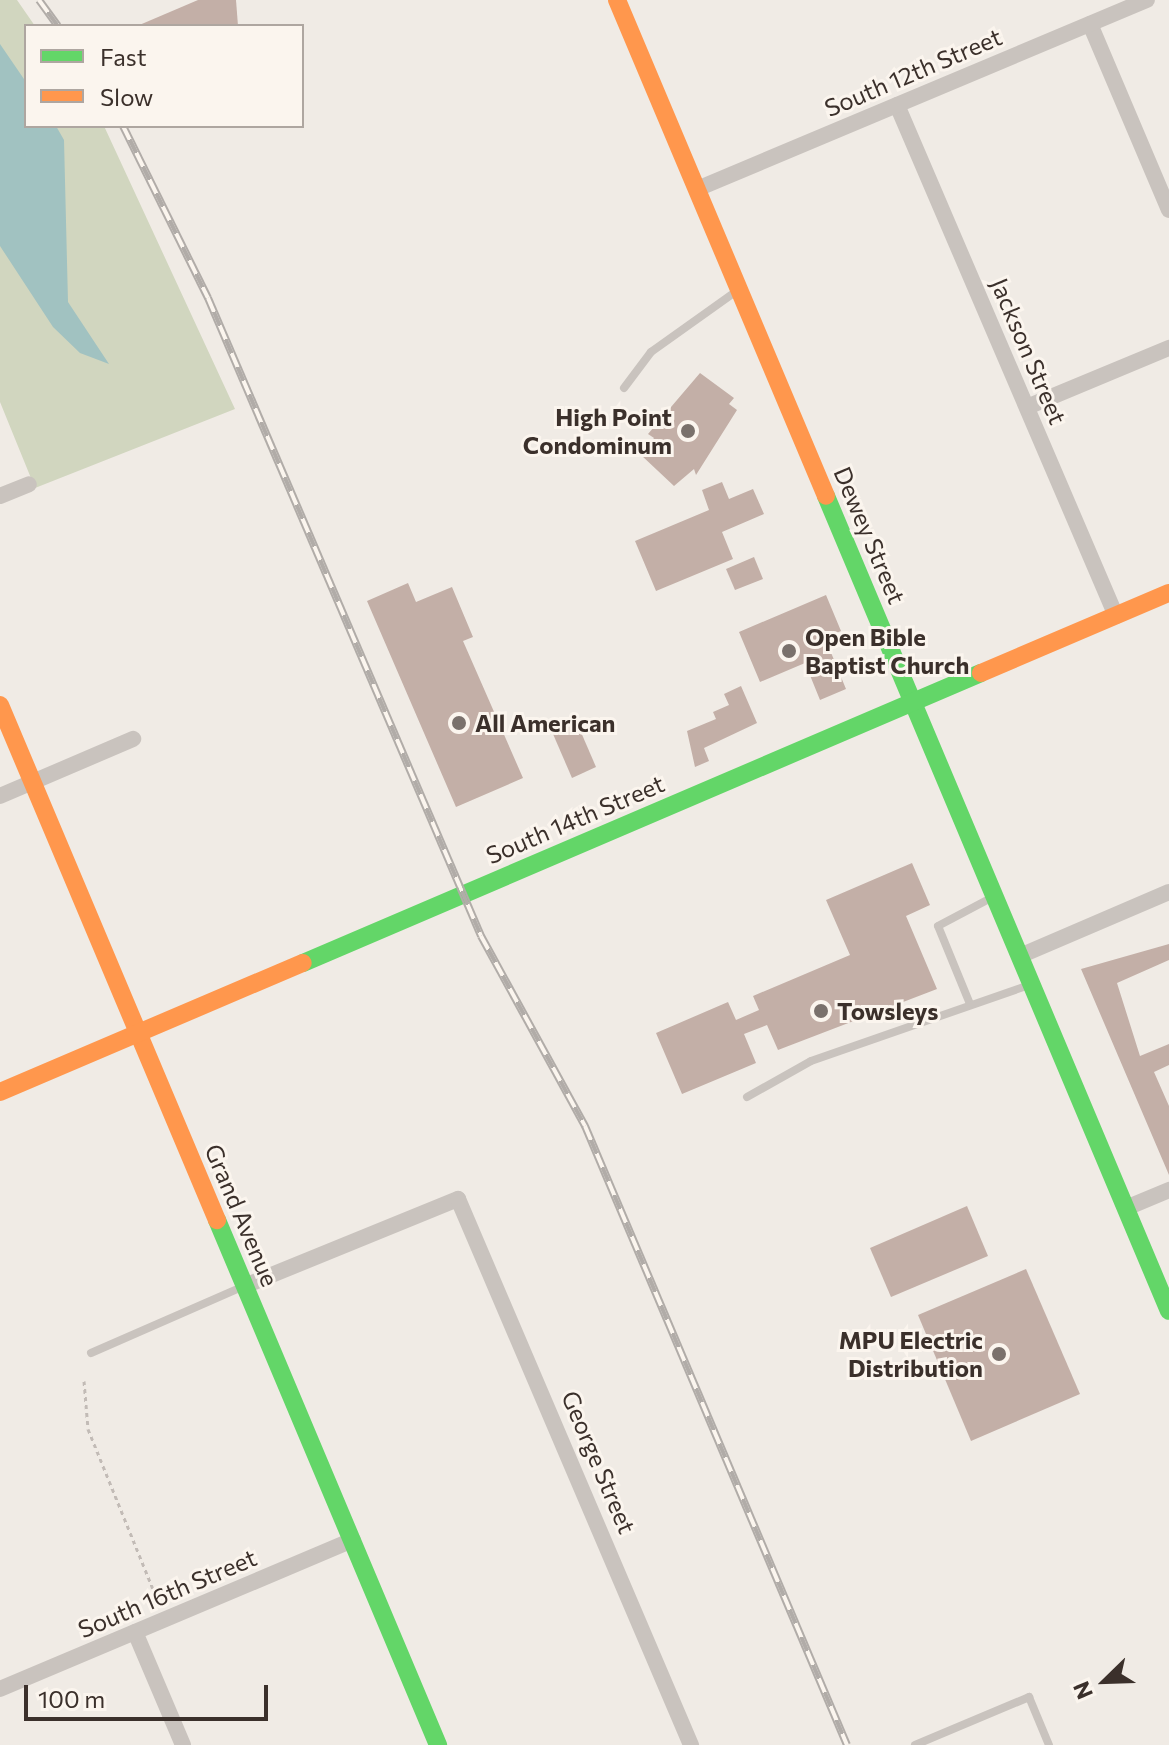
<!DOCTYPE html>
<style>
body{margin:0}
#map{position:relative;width:1169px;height:1745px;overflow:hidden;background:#f0ebe5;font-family:Commissioner,sans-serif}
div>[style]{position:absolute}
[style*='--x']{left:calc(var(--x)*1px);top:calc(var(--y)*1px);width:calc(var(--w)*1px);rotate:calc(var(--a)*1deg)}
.green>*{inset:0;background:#d1d6bf}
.water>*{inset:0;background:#a1c2c1}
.building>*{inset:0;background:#c3afa7}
.path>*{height:3px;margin-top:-1.5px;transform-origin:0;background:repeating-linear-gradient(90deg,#c2bbb6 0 4px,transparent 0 8px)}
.lane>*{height:8px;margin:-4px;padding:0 4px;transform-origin:4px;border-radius:4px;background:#c9c3be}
.street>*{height:16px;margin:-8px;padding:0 8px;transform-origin:8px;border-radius:8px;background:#c9c3be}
.fast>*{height:18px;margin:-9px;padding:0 9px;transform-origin:9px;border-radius:9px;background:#63d668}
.slow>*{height:18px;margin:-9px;padding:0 9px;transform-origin:9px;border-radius:9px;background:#ff974d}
.rail>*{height:8px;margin-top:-4px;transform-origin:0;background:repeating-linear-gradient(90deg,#fbf5ee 0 15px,#b1aca8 0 30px);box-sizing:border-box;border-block:2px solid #b1aca8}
.dots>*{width:22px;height:22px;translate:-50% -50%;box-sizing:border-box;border:4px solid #fbf5ee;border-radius:50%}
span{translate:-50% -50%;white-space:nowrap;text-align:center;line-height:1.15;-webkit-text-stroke:6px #fbf5ee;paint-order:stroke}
.street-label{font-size:24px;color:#3b302b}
.poi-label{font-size:24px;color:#3b302b;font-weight:700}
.right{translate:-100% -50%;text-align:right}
.left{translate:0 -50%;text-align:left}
.legend{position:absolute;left:24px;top:24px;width:280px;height:104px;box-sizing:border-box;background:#fbf5ee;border:2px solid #aea6a0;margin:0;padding:10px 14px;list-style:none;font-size:24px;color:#3b302b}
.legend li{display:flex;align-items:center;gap:16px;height:40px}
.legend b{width:40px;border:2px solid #aea6a0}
.north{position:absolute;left:1065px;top:1641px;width:80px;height:80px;-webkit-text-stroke:6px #fbf5ee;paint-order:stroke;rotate:247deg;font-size:22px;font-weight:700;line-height:32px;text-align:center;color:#3b302b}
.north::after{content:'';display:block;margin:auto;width:28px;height:36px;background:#3b302b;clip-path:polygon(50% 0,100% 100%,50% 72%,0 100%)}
.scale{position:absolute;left:24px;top:1685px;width:244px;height:36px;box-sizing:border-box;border:4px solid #3b302b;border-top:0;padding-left:10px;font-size:24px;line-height:28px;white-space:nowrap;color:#3b302b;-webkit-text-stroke:6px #fbf5ee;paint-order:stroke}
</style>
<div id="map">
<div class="green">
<div style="clip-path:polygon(0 0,17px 0,35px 26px,26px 26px,26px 126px,104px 126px,235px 409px,35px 488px,0 402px)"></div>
</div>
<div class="water">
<div style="clip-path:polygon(0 44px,26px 82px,26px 126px,56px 126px,64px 140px,68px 302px,109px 364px,80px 353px,53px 327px,0 246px)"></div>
</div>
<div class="building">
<div style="clip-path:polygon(198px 0,236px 0,238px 26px,137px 26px)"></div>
<div style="clip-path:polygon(700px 373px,734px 398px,729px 404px,737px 410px,696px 475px,694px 469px,674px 486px,641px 455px,654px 438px,648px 434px)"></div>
<div style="clip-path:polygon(722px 482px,729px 499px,753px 489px,764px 514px,722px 532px,733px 559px,656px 591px,635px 541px,709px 510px,702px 490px)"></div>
<div style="clip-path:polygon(754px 557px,763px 579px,735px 590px,726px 569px)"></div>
<div style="clip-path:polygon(408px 583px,416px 602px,452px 587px,473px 637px,463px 641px,523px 778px,456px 807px,367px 601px)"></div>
<div style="clip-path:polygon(826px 595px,841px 631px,825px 638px,846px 689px,820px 700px,805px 663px,760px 682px,739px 632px)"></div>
<div style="clip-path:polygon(741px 686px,757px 723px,704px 748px,709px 761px,695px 767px,687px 731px,716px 719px,713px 712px,729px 705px,724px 694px)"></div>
<div style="clip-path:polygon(577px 723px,596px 767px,572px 778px,553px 734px)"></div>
<div style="clip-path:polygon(912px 863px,930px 905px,906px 916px,937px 989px,778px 1050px,767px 1025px,744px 1034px,756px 1063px,682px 1094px,656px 1033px,728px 1002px,736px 1020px,759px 1010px,753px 996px,850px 955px,826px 900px)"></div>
<div style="clip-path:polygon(1169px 944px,1169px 960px,1117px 983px,1140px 1056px,1169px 1044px,1169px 1065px,1154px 1072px,1169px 1106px,1169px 1175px,1081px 969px)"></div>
<div style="clip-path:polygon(967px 1206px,988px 1256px,891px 1297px,870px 1248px)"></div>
<div style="clip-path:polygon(1026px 1269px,1080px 1394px,971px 1441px,918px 1315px)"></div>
</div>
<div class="path">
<div style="--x:84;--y:1381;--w:48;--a:85.2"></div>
<div style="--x:88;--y:1429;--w:183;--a:67.9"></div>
</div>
<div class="lane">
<div style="--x:624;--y:388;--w:45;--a:-53.1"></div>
<div style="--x:651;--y:352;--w:103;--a:-35.5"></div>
<div style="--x:970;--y:1004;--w:84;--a:-112.3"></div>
<div style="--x:938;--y:926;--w:62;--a:-27.8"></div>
<div style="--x:747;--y:1097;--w:73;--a:-29.4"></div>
<div style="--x:811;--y:1061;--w:231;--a:-19.2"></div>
<div style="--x:91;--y:1353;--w:165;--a:-23.6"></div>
<div style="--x:915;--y:1745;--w:124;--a:-22.8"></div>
<div style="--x:1029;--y:1697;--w:52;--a:67.4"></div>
</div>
<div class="street">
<div style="--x:1090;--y:24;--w:202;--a:67"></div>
<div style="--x:897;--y:105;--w:556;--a:66.8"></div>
<div style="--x:697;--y:189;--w:488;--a:-22.8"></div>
<div style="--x:1027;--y:407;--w:154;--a:-22.6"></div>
<div style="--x:0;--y:496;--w:31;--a:-22"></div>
<div style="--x:0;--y:796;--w:145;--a:-23.2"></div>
<div style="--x:1022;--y:955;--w:160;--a:-23.2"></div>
<div style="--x:1126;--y:1208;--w:47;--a:-22.7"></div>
<div style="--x:247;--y:1285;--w:228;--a:-22.2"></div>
<div style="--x:458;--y:1199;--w:594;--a:66.89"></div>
<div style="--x:135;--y:1632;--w:123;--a:67"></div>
<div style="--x:0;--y:1689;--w:383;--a:-22.9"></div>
</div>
<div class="fast">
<div style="--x:826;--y:496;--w:884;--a:67.18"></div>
<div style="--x:303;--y:963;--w:737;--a:-23.16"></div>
<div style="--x:217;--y:1220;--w:570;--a:67.17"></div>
</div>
<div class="slow">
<div style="--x:617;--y:0;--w:538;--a:67.15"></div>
<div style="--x:981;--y:673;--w:204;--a:-23.1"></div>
<div style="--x:0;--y:705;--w:559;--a:67.15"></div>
<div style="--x:0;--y:1092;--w:329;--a:-23.1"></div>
</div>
<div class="rail">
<div style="--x:39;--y:0;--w:32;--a:54"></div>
<div style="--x:123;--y:126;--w:192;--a:63.7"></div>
<div style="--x:208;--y:298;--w:694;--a:66.83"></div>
<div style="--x:481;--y:936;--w:217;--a:61.3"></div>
<div style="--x:585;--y:1126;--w:672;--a:67.06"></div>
</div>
<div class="dots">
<div style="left:688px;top:431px;background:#7a716c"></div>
<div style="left:789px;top:651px;background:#7a716c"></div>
<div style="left:459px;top:723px;background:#7a716c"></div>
<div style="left:821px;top:1011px;background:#7a716c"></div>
<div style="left:999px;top:1354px;background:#7a716c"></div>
</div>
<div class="street-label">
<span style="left:913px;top:72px;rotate:-23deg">South 12th Street</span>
<span style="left:1029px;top:351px;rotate:67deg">Jackson Street</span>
<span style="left:870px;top:535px;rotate:67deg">Dewey Street</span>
<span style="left:575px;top:819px;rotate:-23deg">South 14th Street</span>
<span style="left:242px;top:1215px;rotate:67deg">Grand Avenue</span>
<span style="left:599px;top:1462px;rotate:67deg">George Street</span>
<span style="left:167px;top:1593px;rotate:-23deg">South 16th Street</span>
</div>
<div class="poi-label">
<span class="right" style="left:672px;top:431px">High Point<br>Condominum</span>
<span class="left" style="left:805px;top:651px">Open Bible<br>Baptist Church</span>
<span class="left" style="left:475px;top:723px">All American</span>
<span class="left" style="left:837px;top:1011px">Towsleys</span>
<span class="right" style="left:983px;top:1354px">MPU Electric<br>Distribution</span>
</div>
<ul class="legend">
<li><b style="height:10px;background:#63d668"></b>Fast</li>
<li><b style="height:10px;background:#ff974d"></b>Slow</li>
</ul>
<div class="north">N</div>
<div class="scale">100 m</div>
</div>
